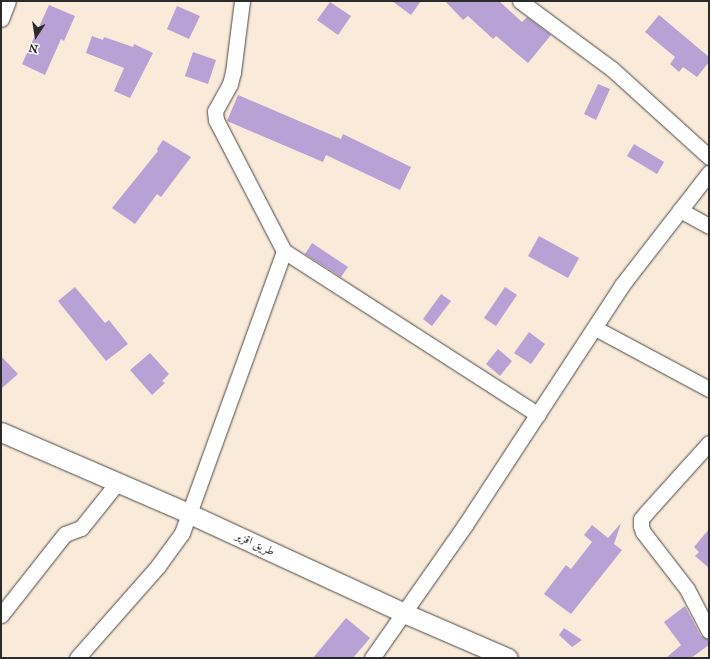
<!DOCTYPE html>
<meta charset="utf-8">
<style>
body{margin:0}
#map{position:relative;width:710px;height:659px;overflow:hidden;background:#f9ead9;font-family:"IM FELL Great Primer",Amiri,serif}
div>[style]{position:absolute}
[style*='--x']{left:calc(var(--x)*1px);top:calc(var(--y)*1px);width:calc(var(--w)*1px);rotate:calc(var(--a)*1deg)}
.building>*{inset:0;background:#b8a1d5}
.roads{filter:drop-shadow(0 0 1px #4a4845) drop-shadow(0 0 1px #4a4845)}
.minor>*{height:15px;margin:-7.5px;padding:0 7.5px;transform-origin:7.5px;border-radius:7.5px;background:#fff}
.tertiary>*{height:19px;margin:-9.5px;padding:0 9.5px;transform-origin:9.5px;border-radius:9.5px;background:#fff}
span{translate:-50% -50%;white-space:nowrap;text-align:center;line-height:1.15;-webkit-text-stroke:3px #fff;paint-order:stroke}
.street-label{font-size:12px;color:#2b2b2b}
.frame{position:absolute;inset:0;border:2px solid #2b2b2b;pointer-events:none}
.north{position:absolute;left:16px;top:16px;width:40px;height:40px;-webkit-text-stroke:3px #fff;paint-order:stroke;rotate:192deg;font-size:11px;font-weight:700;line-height:16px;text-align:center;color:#2b2b2b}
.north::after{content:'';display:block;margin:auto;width:14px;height:18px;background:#2b2b2b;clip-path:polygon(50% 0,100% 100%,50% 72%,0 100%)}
</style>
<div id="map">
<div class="building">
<div style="clip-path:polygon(392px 1px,421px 1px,411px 15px)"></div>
<div style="clip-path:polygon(445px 1px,499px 1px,522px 22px,527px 17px,551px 35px,528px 63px,496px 36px,493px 39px,468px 16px,463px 20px)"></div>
<div style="clip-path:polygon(330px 2px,351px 16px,338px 35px,317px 20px)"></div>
<div style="clip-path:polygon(49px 5px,75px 16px,64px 41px,61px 39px,45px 75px,22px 64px)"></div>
<div style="clip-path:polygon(177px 6px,200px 16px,189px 39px,167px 29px)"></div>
<div style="clip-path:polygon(659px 15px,709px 57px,709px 62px,697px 77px,683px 67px,679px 72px,670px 64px,675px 57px,645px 32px)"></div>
<div style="clip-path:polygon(92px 36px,103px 40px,104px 37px,133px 47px,134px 44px,153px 53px,130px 98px,114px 91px,124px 68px,86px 53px)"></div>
<div style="clip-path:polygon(193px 52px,216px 60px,208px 84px,185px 76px)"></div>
<div style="clip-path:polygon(598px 84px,610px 89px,596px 120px,584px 114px)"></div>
<div style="clip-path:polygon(238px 95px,341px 139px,343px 134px,411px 167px,400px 190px,326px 155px,323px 162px,227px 121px)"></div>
<div style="clip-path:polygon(163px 140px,191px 157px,161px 197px,157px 194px,135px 224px,112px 208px,158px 151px,157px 149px)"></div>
<div style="clip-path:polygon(634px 144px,664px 162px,657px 174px,627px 156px)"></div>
<div style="clip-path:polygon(539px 236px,579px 258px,568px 278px,528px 256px)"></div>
<div style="clip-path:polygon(312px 243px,348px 267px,341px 277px,305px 254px)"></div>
<div style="clip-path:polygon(75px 287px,105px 323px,109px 320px,128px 344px,106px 361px,58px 301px)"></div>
<div style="clip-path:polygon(505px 287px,517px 295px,496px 326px,484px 318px)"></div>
<div style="clip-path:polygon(441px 294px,451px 301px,432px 326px,423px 319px)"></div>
<div style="clip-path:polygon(529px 332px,545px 344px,531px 364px,514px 353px)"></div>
<div style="clip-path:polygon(498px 349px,512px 361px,500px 376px,486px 364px)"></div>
<div style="clip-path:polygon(150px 353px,169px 374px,162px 381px,165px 383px,152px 395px,130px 370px)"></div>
<div style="clip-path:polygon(1px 356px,18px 374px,1px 389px)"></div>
<div style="clip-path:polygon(621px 523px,614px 544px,622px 550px,571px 614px,544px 594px,566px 565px,571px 569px,592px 542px,584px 535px,592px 525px,608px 538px)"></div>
<div style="clip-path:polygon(709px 529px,709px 568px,695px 556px,699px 552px,694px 547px)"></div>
<div style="clip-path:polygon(685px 606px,701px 636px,709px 640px,709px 645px,691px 658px,666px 658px,681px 645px,664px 622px)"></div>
<div style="clip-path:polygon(346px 618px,370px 638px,353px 658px,313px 658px)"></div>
<div style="clip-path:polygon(564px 628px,582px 640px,572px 647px,559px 635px)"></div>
</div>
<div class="roads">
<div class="minor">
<div style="--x:242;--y:1;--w:72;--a:97.2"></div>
<div style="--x:233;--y:72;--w:12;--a:104"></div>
<div style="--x:230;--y:84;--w:31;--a:119"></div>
<div style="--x:215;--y:111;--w:9;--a:84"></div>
<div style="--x:216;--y:120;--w:148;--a:62.6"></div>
<div style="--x:284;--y:251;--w:302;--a:32.8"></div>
<div style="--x:520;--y:1;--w:114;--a:36.5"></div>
<div style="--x:612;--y:69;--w:131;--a:42.2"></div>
<div style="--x:1;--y:19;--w:19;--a:-69"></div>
<div style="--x:680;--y:210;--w:33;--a:29"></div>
<div style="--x:595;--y:328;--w:129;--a:28.2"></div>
<div style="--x:709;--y:443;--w:94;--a:132"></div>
<div style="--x:646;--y:513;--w:8;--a:130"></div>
<div style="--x:641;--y:519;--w:7;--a:90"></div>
<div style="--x:641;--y:526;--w:6;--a:72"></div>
<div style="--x:643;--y:532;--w:72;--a:52.3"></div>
<div style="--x:687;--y:589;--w:47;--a:62.4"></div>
<div style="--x:1;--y:615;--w:95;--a:-51.8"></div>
<div style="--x:60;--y:540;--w:8;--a:-50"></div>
<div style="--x:65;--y:534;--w:17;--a:-21"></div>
<div style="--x:81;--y:528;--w:58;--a:-51.3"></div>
<div style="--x:77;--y:658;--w:123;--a:-48.6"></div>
<div style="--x:158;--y:566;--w:41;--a:-54"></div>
<div style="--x:182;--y:533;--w:300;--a:-70.1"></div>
<div style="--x:372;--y:658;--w:162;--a:-55"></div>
<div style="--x:465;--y:525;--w:287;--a:-56.8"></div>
<div style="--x:622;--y:285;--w:142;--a:-52.2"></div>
</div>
<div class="tertiary">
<div style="--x:1;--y:432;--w:204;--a:23.4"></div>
<div style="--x:188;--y:513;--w:238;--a:24.8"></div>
<div style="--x:404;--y:613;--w:113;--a:23.4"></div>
</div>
</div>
<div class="street-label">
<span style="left:255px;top:544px;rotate:25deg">طريق اقزير</span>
</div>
<div class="frame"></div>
<div class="north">N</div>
</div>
